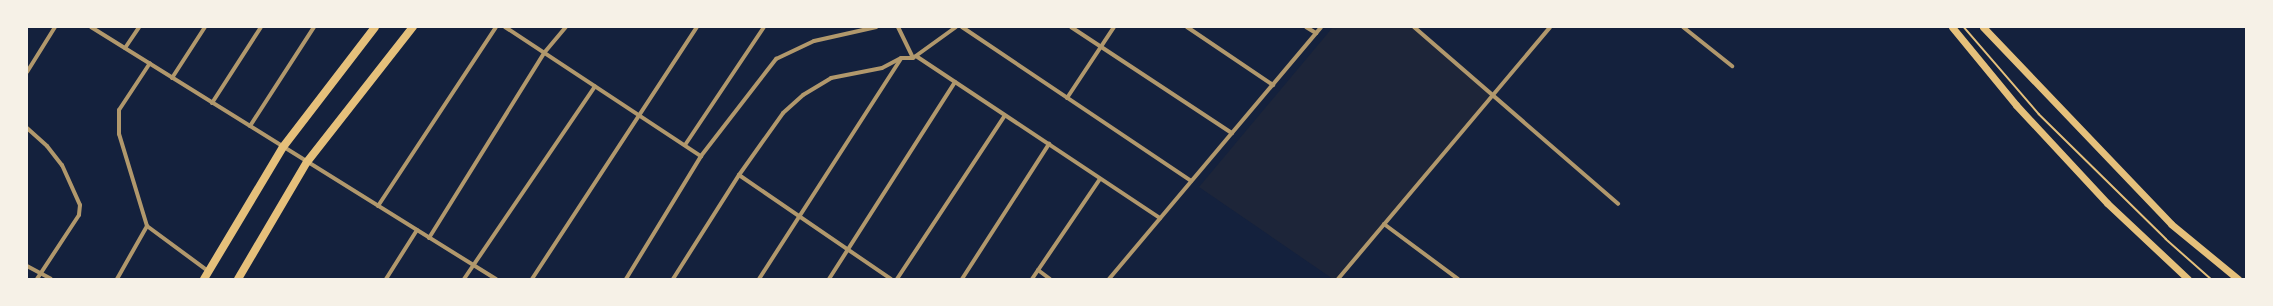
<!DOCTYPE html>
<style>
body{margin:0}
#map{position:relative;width:2273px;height:306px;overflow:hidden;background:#14213d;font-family:Quicksand,sans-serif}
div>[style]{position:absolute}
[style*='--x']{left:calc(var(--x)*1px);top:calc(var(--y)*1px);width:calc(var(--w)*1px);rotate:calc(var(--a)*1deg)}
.green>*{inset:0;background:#1d2539}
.path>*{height:1.5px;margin:-0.75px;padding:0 0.75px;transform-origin:0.75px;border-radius:0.75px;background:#e5c07b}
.minor>*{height:4px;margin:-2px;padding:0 2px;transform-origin:2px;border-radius:2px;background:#b1986c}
.secondary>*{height:7px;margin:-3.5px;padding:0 3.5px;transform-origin:3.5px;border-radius:3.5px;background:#e5c07b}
.primary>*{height:8px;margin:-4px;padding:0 4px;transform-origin:4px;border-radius:4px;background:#e5c07b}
span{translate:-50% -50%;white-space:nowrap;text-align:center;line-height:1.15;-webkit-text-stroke:4px #f6f1e7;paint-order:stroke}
.frame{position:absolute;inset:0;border:28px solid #f6f1e7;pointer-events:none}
</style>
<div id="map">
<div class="green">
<div style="clip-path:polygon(1333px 27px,1414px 27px,1493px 96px,1338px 279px,1333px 279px,1199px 187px)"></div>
</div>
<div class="path">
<div style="--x:1964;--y:27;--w:115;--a:49.2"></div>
<div style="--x:2039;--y:114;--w:178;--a:44.5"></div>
<div style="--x:2166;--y:239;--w:60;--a:41.6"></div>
</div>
<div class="minor">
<div style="--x:91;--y:27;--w:477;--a:31.9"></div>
<div style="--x:505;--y:27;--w:235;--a:33.4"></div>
<div style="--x:898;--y:27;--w:34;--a:64"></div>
<div style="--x:962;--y:27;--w:276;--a:33.9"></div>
<div style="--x:1071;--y:27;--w:193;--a:33.4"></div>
<div style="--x:1187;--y:27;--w:104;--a:34"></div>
<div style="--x:1306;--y:27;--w:12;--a:31"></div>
<div style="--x:1414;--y:27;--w:270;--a:40.9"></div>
<div style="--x:1683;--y:27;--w:63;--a:38.5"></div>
<div style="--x:125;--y:48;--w:25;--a:-56"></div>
<div style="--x:916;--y:56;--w:293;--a:33.6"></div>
<div style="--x:27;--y:72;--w:53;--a:-58.1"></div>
<div style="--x:172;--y:78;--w:61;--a:-57.1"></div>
<div style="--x:1067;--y:98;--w:85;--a:-56.5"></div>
<div style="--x:212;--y:103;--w:90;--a:-57.2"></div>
<div style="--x:250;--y:126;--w:118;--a:-57.1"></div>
<div style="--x:27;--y:128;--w:27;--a:42"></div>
<div style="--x:47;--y:146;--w:24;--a:52"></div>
<div style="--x:62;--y:165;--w:44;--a:65.8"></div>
<div style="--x:80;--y:205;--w:10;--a:96"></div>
<div style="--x:79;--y:215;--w:77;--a:123.3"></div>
<div style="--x:685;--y:145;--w:142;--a:-56.2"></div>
<div style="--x:739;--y:175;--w:184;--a:34.4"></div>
<div style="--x:378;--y:206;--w:214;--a:-56.6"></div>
<div style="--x:1384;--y:224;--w:92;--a:36.6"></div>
<div style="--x:147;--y:226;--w:76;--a:36.4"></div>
<div style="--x:429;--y:238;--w:218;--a:-58.1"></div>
<div style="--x:544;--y:53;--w:34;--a:-50"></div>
<div style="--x:27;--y:266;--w:27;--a:28"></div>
<div style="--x:1038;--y:270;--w:15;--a:37"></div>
<div style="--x:117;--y:279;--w:61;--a:-60.5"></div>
<div style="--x:147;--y:226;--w:96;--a:-106.9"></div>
<div style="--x:119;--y:134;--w:24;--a:-90"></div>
<div style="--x:119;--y:110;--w:56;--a:-56.6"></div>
<div style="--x:386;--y:279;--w:58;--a:-57.7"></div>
<div style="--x:464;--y:279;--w:233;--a:-55.8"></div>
<div style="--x:532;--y:279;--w:301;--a:-56.8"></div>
<div style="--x:626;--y:279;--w:144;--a:-58.6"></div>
<div style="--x:701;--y:156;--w:123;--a:-52.3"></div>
<div style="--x:776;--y:59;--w:42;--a:-25.3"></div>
<div style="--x:814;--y:41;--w:64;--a:-12.7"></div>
<div style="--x:673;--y:279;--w:123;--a:-57.6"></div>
<div style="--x:739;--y:175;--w:76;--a:-54.6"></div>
<div style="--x:783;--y:113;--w:27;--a:-42"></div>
<div style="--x:803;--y:95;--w:33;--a:-31"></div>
<div style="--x:831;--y:78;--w:52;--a:-11.1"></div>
<div style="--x:882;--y:68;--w:21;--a:-28"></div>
<div style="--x:901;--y:58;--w:12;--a:0"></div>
<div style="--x:913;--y:58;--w:53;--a:-35.8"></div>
<div style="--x:759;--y:279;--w:262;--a:-57.2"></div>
<div style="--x:829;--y:279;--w:234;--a:-57.4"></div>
<div style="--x:897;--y:279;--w:196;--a:-56.6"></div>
<div style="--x:962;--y:279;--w:161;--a:-57.2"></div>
<div style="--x:1032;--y:279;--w:121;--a:-55.8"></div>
<div style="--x:1109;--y:279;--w:329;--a:-49.9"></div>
<div style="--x:1338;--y:279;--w:329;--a:-49.9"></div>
</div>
<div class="secondary">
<div style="--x:1952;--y:27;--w:101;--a:50.6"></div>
<div style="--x:2016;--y:105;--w:134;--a:47.1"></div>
<div style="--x:2107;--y:203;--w:111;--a:43.2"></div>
<div style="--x:1983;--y:27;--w:272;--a:46.3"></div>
<div style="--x:2171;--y:224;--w:87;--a:39.4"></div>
</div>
<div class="primary">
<div style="--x:204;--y:279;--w:154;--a:-59.1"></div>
<div style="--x:283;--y:147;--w:151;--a:-52.5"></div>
<div style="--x:238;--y:279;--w:136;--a:-59.5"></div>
<div style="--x:307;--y:162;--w:172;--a:-51.9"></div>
</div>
<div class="frame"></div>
</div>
